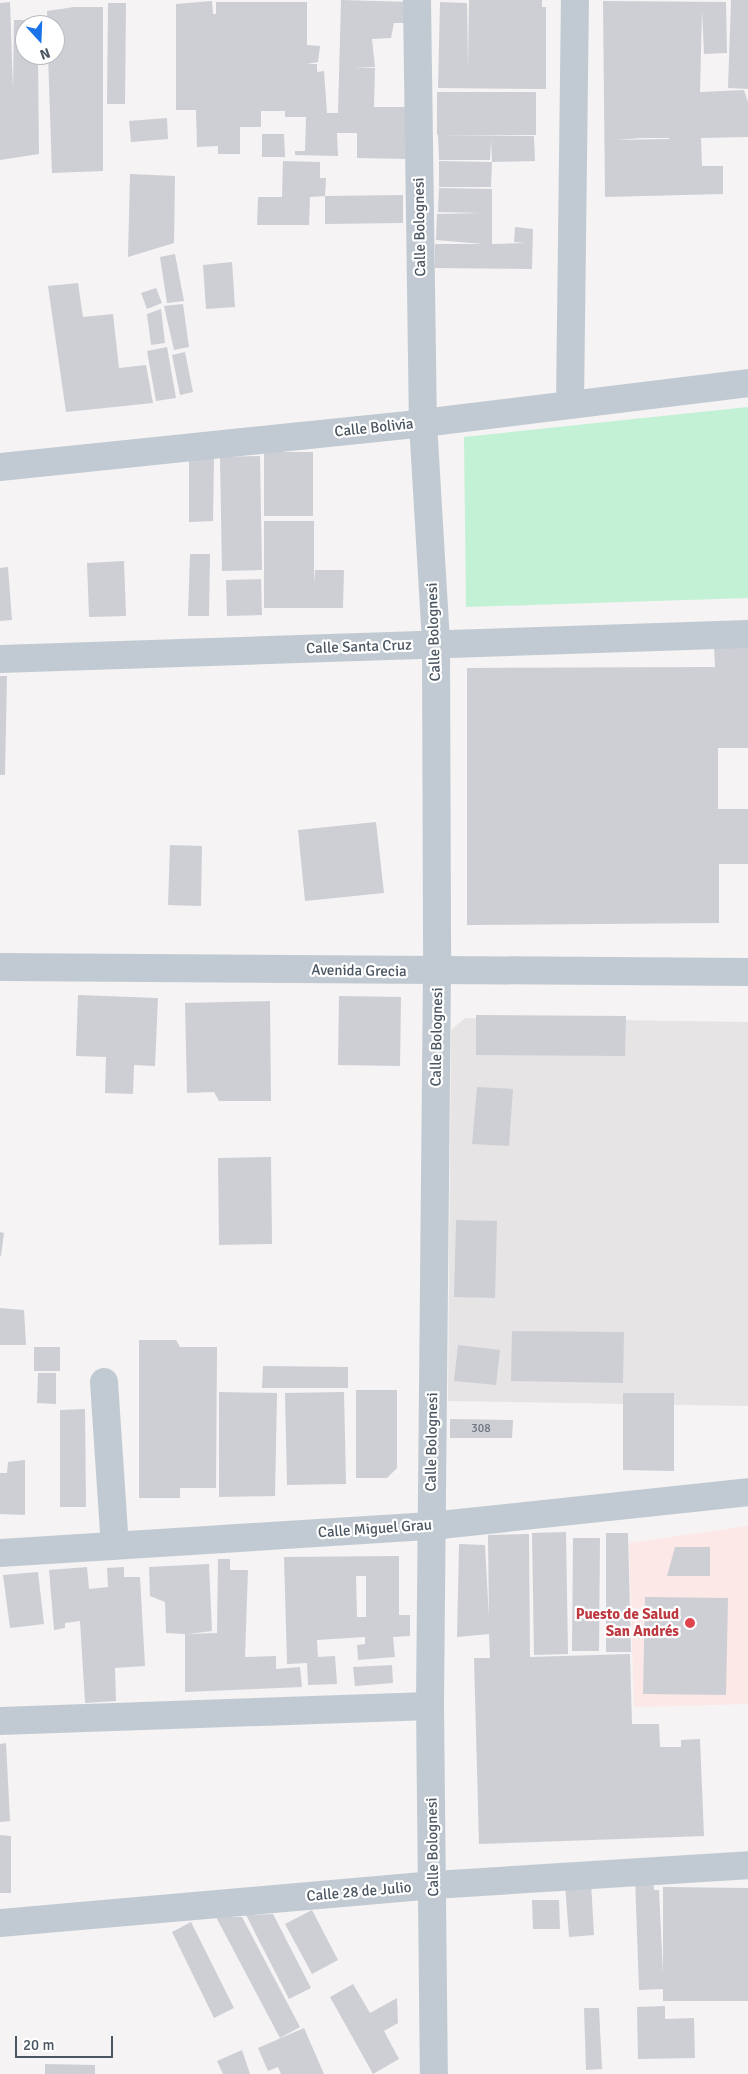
<!DOCTYPE html>
<meta charset="utf-8">
<style>
body{margin:0}
#map{position:relative;width:748px;height:2074px;overflow:hidden;background:#f5f3f3;font-family:Signika,sans-serif}
div>[style]{position:absolute}
[style*='--x']{left:calc(var(--x)*1px);top:calc(var(--y)*1px);width:calc(var(--w)*1px);rotate:calc(var(--a)*1deg)}
.education>*{inset:0;background:#e6e4e5}
.medical>*{inset:0;background:#fce8e6}
.green>*{inset:0;background:#c3f1d5}
.building>*{inset:0;background:#cdcfd5}
.minor>*{height:28px;margin:-14px;padding:0 14px;transform-origin:14px;border-radius:14px;background:#c1cad2}
.dots>*{width:14px;height:14px;translate:-50% -50%;box-sizing:border-box;border:2px solid #fff;border-radius:50%}
span{translate:-50% -50%;white-space:nowrap;text-align:center;line-height:1.15;-webkit-text-stroke:4.5px #fff;paint-order:stroke}
.number-label{font-size:12px;color:#6b747e}
.number-label span{-webkit-text-stroke-width:0}
.street-label{font-size:15px;color:#4a5661}
.health-label{font-size:15px;color:#be3a42;font-weight:700}
.right{translate:-100% -50%;text-align:right}
.north{position:absolute;left:15px;top:15px;width:50px;height:50px;box-sizing:border-box;background:#fff;border:1px solid #b7bbc0;border-radius:50%;rotate:160deg;font-size:14px;font-weight:700;line-height:20px;text-align:center;color:#4a5661}
.north::after{content:'';display:block;margin:auto;width:18px;height:22px;background:#1a73e8;clip-path:polygon(50% 0,100% 100%,50% 72%,0 100%)}
.scale{position:absolute;left:15px;top:2036px;width:98px;height:22px;box-sizing:border-box;border:2px solid #4a5661;border-top:0;padding-left:6px;font-size:15px;line-height:18px;white-space:nowrap;color:#4a5661;-webkit-text-stroke:4px #fff;paint-order:stroke}
</style>
<div id="map">
<div class="education">
<div style="clip-path:polygon(465px 1018px,748px 1022px,748px 1406px,448px 1401px,451px 1030px)"></div>
</div>
<div class="medical">
<div style="clip-path:polygon(748px 1526px,748px 1704px,634px 1707px,629px 1543px)"></div>
</div>
<div class="green">
<div style="clip-path:polygon(748px 407px,748px 598px,466px 607px,464px 437px)"></div>
</div>
<div class="building">
<div style="clip-path:polygon(341px 0,411px 2px,411px 23px,394px 23px,391px 38px,372px 39px,375px 67px,354px 67px,375px 68px,374px 107px,407px 107px,406px 159px,357px 158px,357px 133px,337px 133px,338px 156px,295px 155px,295px 151px,305px 151px,306px 117px,285px 117px,285px 111px,261px 111px,261px 127px,240px 127px,240px 154px,218px 154px,218px 146px,197px 147px,196px 110px,176px 110px,176px 4px,212px 1px,213px 14px,216px 14px,216px 2px,307px 2px,307px 45px,320px 46px,318px 62px,307px 64px,317px 64px,317px 72px,324px 71px,327px 113px,338px 113px)"></div>
<div style="clip-path:polygon(469px 0,542px 0,542px 7px,546px 7px,546px 89px,438px 88px,440px 2px,467px 3px,468px 67px)"></div>
<div style="clip-path:polygon(731px 0,748px 0,748px 89px,728px 88px)"></div>
<div style="clip-path:polygon(evenodd,603px 1px,726px 2px,727px 53px,704px 54px,702px 10px,700px 92px,744px 90px,748px 102px,748px 137px,701px 138px,702px 166px,723px 166px,723px 194px,605px 197px,603px 1px,642px 138px,669px 138px,669px 139px,616px 140px,642px 138px)"></div>
<div style="clip-path:polygon(10px 2px,13px 90px,14px 20px,38px 20px,38px 25px,25px 25px,25px 55px,38px 55px,39px 154px,0 160px,0 3px)"></div>
<div style="clip-path:polygon(108px 3px,126px 3px,125px 104px,107px 104px)"></div>
<div style="clip-path:polygon(74px 7px,103px 7px,103px 171px,52px 173px,48px 55px,55px 55px,55px 25px,47px 25px,47px 11px)"></div>
<div style="clip-path:polygon(437px 92px,536px 92px,536px 135px,437px 135px)"></div>
<div style="clip-path:polygon(167px 118px,168px 139px,131px 142px,129px 121px)"></div>
<div style="clip-path:polygon(262px 134px,284px 134px,285px 157px,262px 157px)"></div>
<div style="clip-path:polygon(438px 135px,534px 136px,535px 161px,492px 162px,491px 140px,490px 160px,439px 160px)"></div>
<div style="clip-path:polygon(283px 161px,320px 162px,320px 178px,326px 178px,325px 196px,403px 195px,403px 223px,325px 224px,325px 196px,310px 197px,309px 225px,257px 225px,258px 197px,282px 197px)"></div>
<div style="clip-path:polygon(439px 161px,492px 162px,491px 187px,439px 187px)"></div>
<div style="clip-path:polygon(130px 174px,175px 176px,174px 243px,128px 257px)"></div>
<div style="clip-path:polygon(439px 188px,492px 189px,492px 244px,525px 243px,514px 242px,515px 227px,533px 229px,532px 269px,435px 268px,435px 244px,483px 244px,436px 240px,437px 214px,482px 213px,438px 212px)"></div>
<div style="clip-path:polygon(175px 254px,184px 301px,167px 303px,160px 257px)"></div>
<div style="clip-path:polygon(232px 262px,235px 307px,206px 309px,203px 265px)"></div>
<div style="clip-path:polygon(78px 283px,83px 317px,113px 314px,119px 368px,146px 365px,153px 403px,66px 412px,48px 286px)"></div>
<div style="clip-path:polygon(156px 288px,162px 303px,147px 309px,141px 293px)"></div>
<div style="clip-path:polygon(183px 304px,189px 347px,174px 350px,164px 306px)"></div>
<div style="clip-path:polygon(161px 309px,165px 343px,151px 345px,147px 314px)"></div>
<div style="clip-path:polygon(167px 347px,176px 398px,156px 401px,147px 351px)"></div>
<div style="clip-path:polygon(185px 352px,193px 392px,180px 395px,172px 355px)"></div>
<div style="clip-path:polygon(264px 452px,313px 452px,313px 516px,264px 516px)"></div>
<div style="clip-path:polygon(260px 456px,262px 570px,222px 571px,220px 457px)"></div>
<div style="clip-path:polygon(214px 458px,213px 521px,189px 522px,189px 459px)"></div>
<div style="clip-path:polygon(264px 521px,314px 521px,314px 584px,315px 570px,344px 570px,343px 608px,264px 608px)"></div>
<div style="clip-path:polygon(190px 554px,210px 554px,209px 616px,188px 616px)"></div>
<div style="clip-path:polygon(124px 561px,126px 616px,89px 617px,87px 563px)"></div>
<div style="clip-path:polygon(8px 567px,12px 620px,0 621px,0 568px)"></div>
<div style="clip-path:polygon(261px 579px,262px 615px,227px 616px,226px 580px)"></div>
<div style="clip-path:polygon(714px 646px,748px 646px,748px 748px,718px 748px,718px 809px,748px 809px,748px 864px,719px 864px,719px 923px,467px 925px,467px 668px,715px 667px)"></div>
<div style="clip-path:polygon(0 676px,7px 676px,5px 775px,0 775px)"></div>
<div style="clip-path:polygon(376px 822px,384px 893px,305px 901px,298px 830px)"></div>
<div style="clip-path:polygon(170px 845px,202px 846px,201px 906px,168px 905px)"></div>
<div style="clip-path:polygon(78px 995px,158px 998px,155px 1066px,134px 1065px,133px 1094px,105px 1093px,106px 1057px,76px 1056px)"></div>
<div style="clip-path:polygon(339px 996px,401px 997px,400px 1066px,338px 1065px)"></div>
<div style="clip-path:polygon(270px 1001px,271px 1101px,219px 1101px,214px 1092px,187px 1093px,185px 1003px)"></div>
<div style="clip-path:polygon(476px 1015px,626px 1016px,625px 1056px,476px 1055px)"></div>
<div style="clip-path:polygon(477px 1087px,513px 1089px,509px 1146px,472px 1144px)"></div>
<div style="clip-path:polygon(271px 1157px,272px 1244px,219px 1245px,218px 1158px)"></div>
<div style="clip-path:polygon(456px 1220px,497px 1221px,495px 1298px,454px 1297px)"></div>
<div style="clip-path:polygon(0 1232px,4px 1233px,1px 1256px,0 1256px)"></div>
<div style="clip-path:polygon(0 1308px,24px 1310px,26px 1345px,0 1345px)"></div>
<div style="clip-path:polygon(512px 1331px,624px 1332px,623px 1383px,511px 1381px)"></div>
<div style="clip-path:polygon(139px 1340px,176px 1340px,180px 1347px,217px 1347px,216px 1488px,180px 1488px,180px 1498px,139px 1498px)"></div>
<div style="clip-path:polygon(458px 1345px,500px 1350px,496px 1385px,454px 1381px)"></div>
<div style="clip-path:polygon(34px 1347px,60px 1347px,60px 1371px,34px 1371px)"></div>
<div style="clip-path:polygon(263px 1366px,348px 1367px,348px 1388px,262px 1388px)"></div>
<div style="clip-path:polygon(38px 1373px,56px 1373px,56px 1404px,37px 1403px)"></div>
<div style="clip-path:polygon(356px 1390px,397px 1390px,397px 1468px,387px 1478px,356px 1478px)"></div>
<div style="clip-path:polygon(219px 1392px,277px 1393px,275px 1496px,219px 1497px)"></div>
<div style="clip-path:polygon(344px 1392px,346px 1484px,287px 1485px,285px 1393px)"></div>
<div style="clip-path:polygon(623px 1393px,674px 1393px,674px 1471px,623px 1470px)"></div>
<div style="clip-path:polygon(85px 1409px,86px 1507px,60px 1507px,60px 1410px)"></div>
<div style="clip-path:polygon(450px 1419px,513px 1420px,512px 1438px,450px 1438px)"></div>
<div style="clip-path:polygon(25px 1460px,25px 1515px,0 1514px,0 1473px,7px 1473px,8px 1462px)"></div>
<div style="clip-path:polygon(566px 1532px,568px 1654px,534px 1655px,532px 1533px)"></div>
<div style="clip-path:polygon(606px 1533px,628px 1533px,631px 1652px,606px 1652px)"></div>
<div style="clip-path:polygon(529px 1534px,530px 1657px,630px 1654px,632px 1724px,659px 1724px,660px 1747px,681px 1747px,681px 1740px,700px 1739px,704px 1836px,479px 1844px,474px 1658px,490px 1658px,489px 1634px,457px 1637px,459px 1544px,485px 1545px,489px 1619px,488px 1535px)"></div>
<div style="clip-path:polygon(573px 1538px,600px 1538px,599px 1651px,572px 1651px)"></div>
<div style="clip-path:polygon(675px 1547px,710px 1547px,710px 1576px,667px 1576px)"></div>
<div style="clip-path:polygon(evenodd,399px 1556px,399px 1615px,410px 1615px,410px 1636px,393px 1637px,395px 1657px,358px 1660px,357px 1645px,365px 1644px,365px 1637px,317px 1640px,318px 1657px,335px 1656px,337px 1684px,308px 1685px,307px 1663px,287px 1664px,284px 1557px,399px 1556px,356px 1576px,366px 1576px,366px 1617px,357px 1617px,356px 1576px)"></div>
<div style="clip-path:polygon(218px 1559px,230px 1559px,230px 1570px,248px 1570px,245px 1657px,276px 1656px,276px 1669px,300px 1667px,302px 1687px,185px 1692px,185px 1634px,166px 1633px,165px 1602px,150px 1596px,149px 1567px,209px 1564px,212px 1631px,188px 1634px,217px 1633px)"></div>
<div style="clip-path:polygon(87px 1567px,89px 1589px,108px 1587px,107px 1568px,124px 1567px,124px 1577px,140px 1577px,145px 1666px,115px 1668px,116px 1701px,85px 1703px,80px 1621px,65px 1623px,65px 1628px,54px 1630px,49px 1570px)"></div>
<div style="clip-path:polygon(38px 1572px,44px 1624px,10px 1628px,3px 1575px)"></div>
<div style="clip-path:polygon(645px 1597px,728px 1598px,726px 1695px,643px 1694px)"></div>
<div style="clip-path:polygon(392px 1665px,393px 1683px,355px 1686px,353px 1667px)"></div>
<div style="clip-path:polygon(6px 1743px,10px 1821px,0 1822px,0 1744px)"></div>
<div style="clip-path:polygon(0 1835px,11px 1836px,11px 1893px,0 1893px)"></div>
<div style="clip-path:polygon(653px 1877px,654px 1890px,659px 1890px,663px 1974px,663px 1887px,748px 1888px,748px 2001px,663px 2001px,663px 1989px,639px 1990px,635px 1878px)"></div>
<div style="clip-path:polygon(591px 1882px,594px 1935px,569px 1937px,565px 1884px)"></div>
<div style="clip-path:polygon(532px 1900px,559px 1900px,560px 1929px,533px 1929px)"></div>
<div style="clip-path:polygon(312px 1910px,338px 1960px,312px 1974px,285px 1924px)"></div>
<div style="clip-path:polygon(273px 1914px,311px 1988px,289px 1999px,246px 1915px)"></div>
<div style="clip-path:polygon(216px 1917px,242px 1917px,300px 2027px,280px 2038px)"></div>
<div style="clip-path:polygon(191px 1922px,234px 2008px,214px 2018px,172px 1932px)"></div>
<div style="clip-path:polygon(353px 1984px,370px 2013px,397px 1998px,398px 2023px,384px 2031px,399px 2059px,373px 2074px,330px 1997px)"></div>
<div style="clip-path:polygon(665px 2006px,665px 2019px,694px 2018px,695px 2058px,638px 2059px,637px 2007px)"></div>
<div style="clip-path:polygon(584px 2008px,599px 2008px,602px 2069px,586px 2070px)"></div>
<div style="clip-path:polygon(304px 2028px,324px 2074px,281px 2074px,278px 2067px,268px 2071px,258px 2048px)"></div>
<div style="clip-path:polygon(242px 2050px,250px 2074px,223px 2074px,217px 2061px)"></div>
<div style="clip-path:polygon(45px 2064px,95px 2065px,95px 2074px,45px 2074px)"></div>
</div>
<div class="minor">
<div style="--x:417;--y:0;--w:423;--a:89.2"></div>
<div style="--x:423;--y:423;--w:222;--a:86.6"></div>
<div style="--x:436;--y:645;--w:327;--a:89.8"></div>
<div style="--x:437;--y:972;--w:734;--a:90.55"></div>
<div style="--x:430;--y:1706;--w:368;--a:89.4"></div>
<div style="--x:570;--y:404;--w:404;--a:-89.3"></div>
<div style="--x:0;--y:467;--w:425;--a:-5.9"></div>
<div style="--x:423;--y:423;--w:327;--a:-7"></div>
<div style="--x:0;--y:659;--w:748;--a:-1.91"></div>
<div style="--x:0;--y:967;--w:748;--a:0.38"></div>
<div style="--x:104;--y:1382;--w:164;--a:86.2"></div>
<div style="--x:0;--y:1553;--w:432;--a:-3.6"></div>
<div style="--x:431;--y:1526;--w:319;--a:-6.1"></div>
<div style="--x:0;--y:1721;--w:430;--a:-2"></div>
<div style="--x:0;--y:1923;--w:436;--a:-5"></div>
<div style="--x:434;--y:1885;--w:315;--a:-3.6"></div>
</div>
<div class="dots">
<div style="left:690px;top:1623px;background:#e0444e"></div>
</div>
<div class="number-label">
<span style="left:481px;top:1429px">308</span>
</div>
<div class="street-label">
<span style="left:420px;top:227px;rotate:-91deg">Calle Bolognesi</span>
<span style="left:374px;top:428px;rotate:-6deg">Calle Bolivia</span>
<span style="left:434px;top:632px;rotate:-92deg">Calle Bolognesi</span>
<span style="left:359px;top:647px;rotate:-2deg">Calle Santa Cruz</span>
<span style="left:359px;top:971px;rotate:1deg">Avenida Grecia</span>
<span style="left:437px;top:1037px;rotate:-89deg">Calle Bolognesi</span>
<span style="left:432px;top:1442px;rotate:-89deg">Calle Bolognesi</span>
<span style="left:375px;top:1529px;rotate:-4deg">Calle Miguel Grau</span>
<span style="left:433px;top:1847px;rotate:-91deg">Calle Bolognesi</span>
<span style="left:359px;top:1892px;rotate:-5deg">Calle 28 de Julio</span>
</div>
<div class="health-label">
<span class="right" style="left:679px;top:1623px">Puesto de Salud<br>San Andrés</span>
</div>
<div class="north">N</div>
<div class="scale">20 m</div>
</div>
